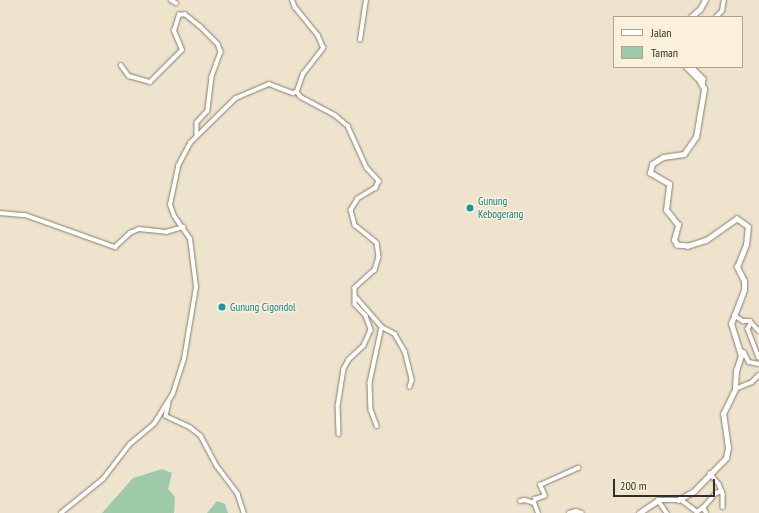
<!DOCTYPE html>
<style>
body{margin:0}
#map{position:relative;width:759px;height:513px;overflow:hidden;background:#eee3cd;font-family:"PT Sans Narrow",sans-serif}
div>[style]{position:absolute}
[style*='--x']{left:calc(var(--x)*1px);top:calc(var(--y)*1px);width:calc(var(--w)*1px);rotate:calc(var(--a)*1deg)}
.green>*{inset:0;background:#9ecaaa}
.roads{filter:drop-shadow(0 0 1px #877d69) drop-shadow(0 0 1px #877d69)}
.minor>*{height:3.5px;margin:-1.75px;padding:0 1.75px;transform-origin:1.75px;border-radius:1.75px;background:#fff}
.tertiary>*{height:4.5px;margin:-2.25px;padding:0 2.25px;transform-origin:2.25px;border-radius:2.25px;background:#fff}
.dots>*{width:11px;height:11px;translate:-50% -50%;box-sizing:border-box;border:2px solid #fbf0da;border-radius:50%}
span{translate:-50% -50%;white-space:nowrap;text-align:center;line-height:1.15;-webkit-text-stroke:3px #fbf0da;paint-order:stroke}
.culture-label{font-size:11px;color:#0d838f}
.left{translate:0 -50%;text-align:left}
.legend{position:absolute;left:613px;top:16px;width:130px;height:52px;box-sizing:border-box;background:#fbf0da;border:1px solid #aba392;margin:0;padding:5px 7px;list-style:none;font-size:12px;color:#332f27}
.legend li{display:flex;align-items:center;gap:8px;height:20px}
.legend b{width:20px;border:1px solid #aba392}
.scale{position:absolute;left:613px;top:479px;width:102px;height:18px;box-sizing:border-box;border:2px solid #332f27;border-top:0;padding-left:5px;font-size:12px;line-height:14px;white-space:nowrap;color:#332f27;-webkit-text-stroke:3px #fbf0da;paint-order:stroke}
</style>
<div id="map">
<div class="green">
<div style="clip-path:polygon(162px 469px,172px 473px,168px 489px,175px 497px,174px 513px,102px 513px,133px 478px)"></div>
<div style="clip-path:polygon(217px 501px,225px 504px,228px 513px,207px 513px)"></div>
</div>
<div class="roads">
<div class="minor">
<div style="--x:171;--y:0;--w:6;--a:31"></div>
<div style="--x:716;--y:17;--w:8;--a:-45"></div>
<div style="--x:722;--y:11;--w:11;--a:-80"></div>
<div style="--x:360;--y:40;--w:40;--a:-81.5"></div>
<div style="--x:121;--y:65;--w:14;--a:54"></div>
<div style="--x:129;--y:76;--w:22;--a:16"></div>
<div style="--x:150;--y:82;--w:45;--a:-45"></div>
<div style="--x:182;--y:50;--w:21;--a:-113"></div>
<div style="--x:174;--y:31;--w:17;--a:-73"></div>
<div style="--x:179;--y:15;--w:6;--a:-9"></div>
<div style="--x:185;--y:14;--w:19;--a:39"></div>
<div style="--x:200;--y:26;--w:25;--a:45"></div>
<div style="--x:218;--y:44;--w:9;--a:69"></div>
<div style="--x:221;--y:52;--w:27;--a:110"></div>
<div style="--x:212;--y:77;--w:34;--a:97"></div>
<div style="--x:208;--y:111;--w:16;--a:133"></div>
<div style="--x:197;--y:123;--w:13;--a:90"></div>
<div style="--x:692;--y:67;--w:17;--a:45"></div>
<div style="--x:704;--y:79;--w:7;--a:98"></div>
<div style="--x:297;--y:92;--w:6;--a:51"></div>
<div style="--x:301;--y:97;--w:38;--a:28"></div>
<div style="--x:335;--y:115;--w:17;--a:40"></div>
<div style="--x:348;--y:126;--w:46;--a:65.7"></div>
<div style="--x:367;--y:168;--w:18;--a:47"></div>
<div style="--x:379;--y:181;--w:8;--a:113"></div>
<div style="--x:376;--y:188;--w:21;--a:149"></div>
<div style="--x:358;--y:199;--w:13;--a:122"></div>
<div style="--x:351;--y:210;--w:16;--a:75"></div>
<div style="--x:355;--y:225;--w:28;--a:39"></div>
<div style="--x:377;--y:243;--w:14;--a:82"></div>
<div style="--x:379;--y:257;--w:14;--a:107"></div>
<div style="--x:375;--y:270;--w:27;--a:138"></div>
<div style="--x:355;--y:288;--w:16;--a:90"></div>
<div style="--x:355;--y:304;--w:16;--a:47"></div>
<div style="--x:366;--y:316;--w:15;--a:70"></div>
<div style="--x:371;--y:330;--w:17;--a:114"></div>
<div style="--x:364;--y:346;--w:21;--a:137"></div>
<div style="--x:349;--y:360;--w:10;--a:119"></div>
<div style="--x:344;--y:369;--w:36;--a:99"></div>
<div style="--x:338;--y:405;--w:29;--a:88"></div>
<div style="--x:0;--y:213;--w:25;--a:5"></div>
<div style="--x:25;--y:215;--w:96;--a:19.6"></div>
<div style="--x:115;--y:247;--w:21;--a:-43"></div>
<div style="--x:130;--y:233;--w:10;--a:-24"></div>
<div style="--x:139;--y:229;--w:27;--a:6"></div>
<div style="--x:166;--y:232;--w:18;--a:-16"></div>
<div style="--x:355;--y:296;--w:41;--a:48.9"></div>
<div style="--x:382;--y:327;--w:57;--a:102.1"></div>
<div style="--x:370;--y:383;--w:27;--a:88"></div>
<div style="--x:371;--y:410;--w:17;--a:69"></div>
<div style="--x:734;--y:315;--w:11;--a:34"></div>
<div style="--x:743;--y:321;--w:7;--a:0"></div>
<div style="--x:750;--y:321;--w:13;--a:48"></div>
<div style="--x:751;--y:324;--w:6;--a:121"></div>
<div style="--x:748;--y:329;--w:30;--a:69"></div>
<div style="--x:382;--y:327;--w:15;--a:28"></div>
<div style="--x:395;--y:334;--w:20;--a:60"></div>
<div style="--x:405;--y:351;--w:30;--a:76"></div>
<div style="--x:412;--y:380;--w:7;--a:106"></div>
<div style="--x:741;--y:351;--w:3;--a:18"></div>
<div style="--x:744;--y:352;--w:11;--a:63"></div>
<div style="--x:749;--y:362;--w:10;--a:11"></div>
<div style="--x:735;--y:389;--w:18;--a:-22"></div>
<div style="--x:752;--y:382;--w:10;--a:-45"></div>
<div style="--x:169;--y:403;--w:13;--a:103"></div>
<div style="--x:166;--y:416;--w:26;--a:25"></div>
<div style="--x:190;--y:427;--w:14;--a:39"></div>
<div style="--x:201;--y:436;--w:34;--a:62"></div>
<div style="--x:217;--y:466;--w:35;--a:53"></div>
<div style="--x:238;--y:494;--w:20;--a:72"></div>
<div style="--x:710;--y:473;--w:14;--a:51"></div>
<div style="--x:719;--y:484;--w:11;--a:68"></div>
<div style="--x:723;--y:494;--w:13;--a:90"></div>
<div style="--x:680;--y:499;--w:21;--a:37"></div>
<div style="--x:697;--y:512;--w:7;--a:-34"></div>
<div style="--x:658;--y:500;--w:16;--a:55"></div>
<div style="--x:520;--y:501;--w:5;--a:-11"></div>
<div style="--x:525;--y:500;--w:9;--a:18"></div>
<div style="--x:61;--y:513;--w:54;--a:-39"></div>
<div style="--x:103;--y:479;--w:44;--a:-52.4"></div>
<div style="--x:130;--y:444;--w:31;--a:-40"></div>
<div style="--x:154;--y:424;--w:36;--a:-58"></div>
<div style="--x:173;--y:393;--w:36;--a:-72"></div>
<div style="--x:184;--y:359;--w:73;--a:-80.5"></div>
<div style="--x:196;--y:287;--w:48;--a:-97.1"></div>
<div style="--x:190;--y:239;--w:28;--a:-125"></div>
<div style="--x:174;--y:216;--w:12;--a:-110"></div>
<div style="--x:170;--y:205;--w:40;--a:-78"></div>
<div style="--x:178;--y:166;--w:26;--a:-62"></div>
<div style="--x:190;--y:143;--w:64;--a:-44.4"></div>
<div style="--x:236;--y:98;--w:36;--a:-23"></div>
<div style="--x:269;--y:84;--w:26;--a:21"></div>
<div style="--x:293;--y:93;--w:4;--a:-27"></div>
<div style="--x:297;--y:91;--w:18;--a:-71"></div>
<div style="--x:303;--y:74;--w:33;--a:-52"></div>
<div style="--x:323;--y:48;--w:13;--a:-113"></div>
<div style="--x:318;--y:36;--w:36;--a:-129"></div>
<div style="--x:295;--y:8;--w:9;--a:-111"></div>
<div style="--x:538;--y:513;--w:11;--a:-112"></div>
<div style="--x:534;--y:503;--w:4;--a:-76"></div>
<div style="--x:535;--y:499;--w:10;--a:-17"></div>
<div style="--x:545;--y:496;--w:12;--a:-114"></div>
<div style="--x:540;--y:485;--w:42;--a:-24.1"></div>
<div style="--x:569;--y:513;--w:7;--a:-16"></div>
<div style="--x:576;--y:511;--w:6;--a:18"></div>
<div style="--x:706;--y:513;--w:6;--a:-121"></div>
<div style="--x:703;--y:508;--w:20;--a:-49"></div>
<div style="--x:716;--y:493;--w:6;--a:-18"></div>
</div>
<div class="tertiary">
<div style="--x:691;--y:17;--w:12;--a:-42"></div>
<div style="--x:700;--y:9;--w:10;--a:-61"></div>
<div style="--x:639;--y:513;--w:23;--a:-34"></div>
<div style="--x:658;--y:500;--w:20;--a:0"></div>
<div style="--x:678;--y:500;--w:18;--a:-29"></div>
<div style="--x:694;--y:491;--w:46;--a:-45.9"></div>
<div style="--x:726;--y:458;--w:10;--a:-79"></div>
<div style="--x:728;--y:448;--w:34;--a:-98"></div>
<div style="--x:723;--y:414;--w:28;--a:-64"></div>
<div style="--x:735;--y:389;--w:18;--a:-87"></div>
<div style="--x:736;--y:371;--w:16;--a:-72"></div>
<div style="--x:741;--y:356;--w:34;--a:-107"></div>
<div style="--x:731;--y:324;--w:36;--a:-69"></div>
<div style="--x:744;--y:290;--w:9;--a:-90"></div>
<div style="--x:744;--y:281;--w:16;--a:-117"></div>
<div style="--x:737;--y:267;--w:24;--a:-68"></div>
<div style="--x:746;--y:245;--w:18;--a:-84"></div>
<div style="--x:748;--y:227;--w:14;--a:-144"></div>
<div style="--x:737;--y:219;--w:37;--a:145"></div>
<div style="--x:707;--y:240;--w:20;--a:162"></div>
<div style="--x:688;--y:246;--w:11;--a:-175"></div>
<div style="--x:677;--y:245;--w:6;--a:-121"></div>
<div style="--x:674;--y:240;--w:16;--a:-75"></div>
<div style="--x:678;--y:225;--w:19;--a:-129"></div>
<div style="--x:666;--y:210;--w:26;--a:-83"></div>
<div style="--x:669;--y:184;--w:22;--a:-150"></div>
<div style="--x:650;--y:173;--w:9;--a:-77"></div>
<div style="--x:652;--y:164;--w:13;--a:-32"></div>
<div style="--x:663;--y:157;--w:21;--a:-8"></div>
<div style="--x:684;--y:154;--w:21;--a:-55"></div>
<div style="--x:696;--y:137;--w:49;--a:-80.5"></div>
<div style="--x:704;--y:89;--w:10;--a:-119"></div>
<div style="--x:699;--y:80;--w:18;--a:-135"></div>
</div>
</div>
<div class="dots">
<div style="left:470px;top:208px;background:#0f9aa8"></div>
<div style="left:222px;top:307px;background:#0f9aa8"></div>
</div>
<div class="culture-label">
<span class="left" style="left:478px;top:208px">Gunung<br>Kebogerang</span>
<span class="left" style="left:230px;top:307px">Gunung Cigondol</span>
</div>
<ul class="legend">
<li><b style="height:5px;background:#fff"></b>Jalan</li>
<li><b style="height:11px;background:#9ecaaa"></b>Taman</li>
</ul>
<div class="scale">200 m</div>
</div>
